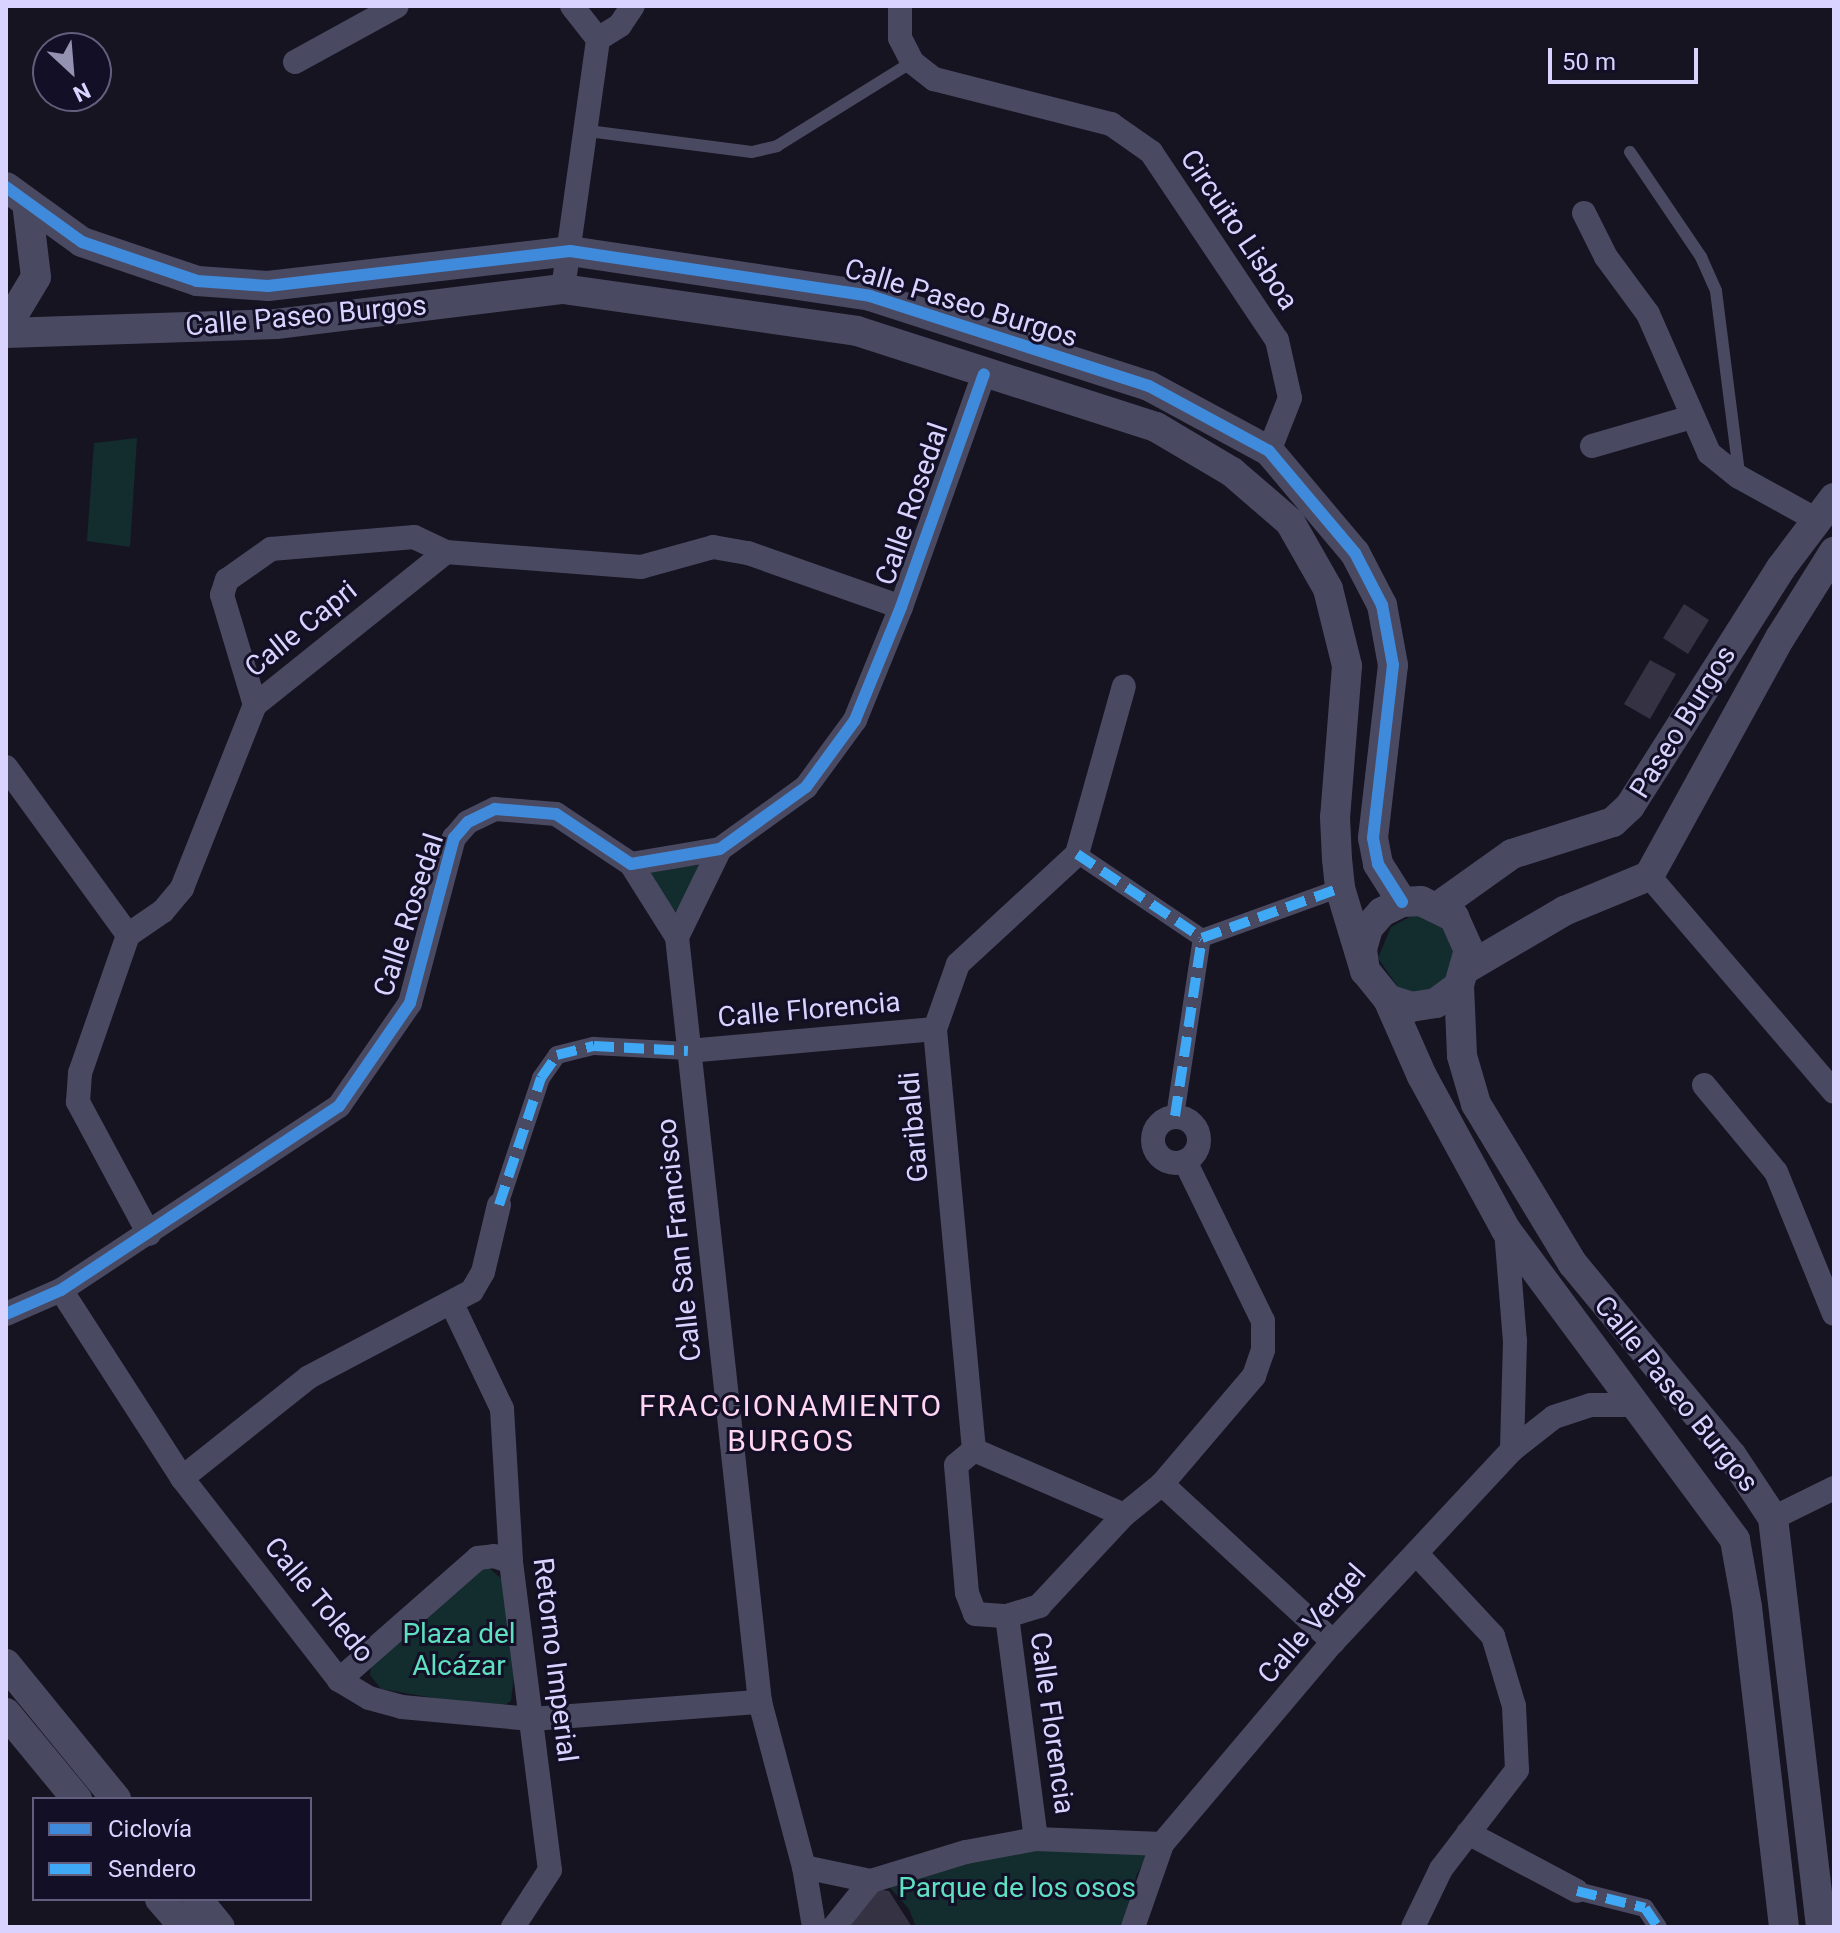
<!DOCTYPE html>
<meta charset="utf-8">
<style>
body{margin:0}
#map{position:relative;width:1840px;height:1933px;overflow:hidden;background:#161421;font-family:Roboto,sans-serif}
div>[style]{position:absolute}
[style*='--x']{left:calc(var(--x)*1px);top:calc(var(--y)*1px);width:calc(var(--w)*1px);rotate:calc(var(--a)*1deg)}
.green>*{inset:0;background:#132c2d}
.building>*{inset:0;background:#343243}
.service>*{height:12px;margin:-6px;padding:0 6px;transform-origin:6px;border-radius:6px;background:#4a4962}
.pedestrian>*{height:18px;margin:-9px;padding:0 9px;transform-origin:9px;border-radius:9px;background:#4a4962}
.minor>*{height:24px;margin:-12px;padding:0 12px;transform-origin:12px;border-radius:12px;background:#4a4962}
.minor>.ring{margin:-12px;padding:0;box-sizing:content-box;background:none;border:24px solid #4a4962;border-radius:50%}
.tertiary>*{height:30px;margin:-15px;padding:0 15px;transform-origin:15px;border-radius:15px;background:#4a4962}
.quiet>*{height:10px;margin-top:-5px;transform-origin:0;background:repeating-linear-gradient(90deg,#3fa9f5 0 20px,transparent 0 30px)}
.cycleway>*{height:12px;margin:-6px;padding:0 6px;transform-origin:6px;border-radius:6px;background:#408adc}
span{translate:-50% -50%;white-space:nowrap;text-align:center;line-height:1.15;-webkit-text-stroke:6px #130f26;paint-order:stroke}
.street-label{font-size:28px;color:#d9d4ff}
.park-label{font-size:28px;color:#5fe0c0}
.neighbourhood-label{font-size:30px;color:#ffd6f0;letter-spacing:2px}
.frame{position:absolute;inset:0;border:8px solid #d9d4ff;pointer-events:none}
.legend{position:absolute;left:32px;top:1797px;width:280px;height:104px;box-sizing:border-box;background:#130f26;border:2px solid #625e7d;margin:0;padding:10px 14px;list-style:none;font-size:24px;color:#d9d4ff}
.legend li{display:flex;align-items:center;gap:16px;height:40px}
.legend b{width:40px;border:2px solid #625e7d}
.north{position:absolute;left:32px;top:32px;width:80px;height:80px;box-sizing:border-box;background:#130f26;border:2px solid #625e7d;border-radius:50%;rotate:154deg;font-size:22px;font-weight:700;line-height:32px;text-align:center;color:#d9d4ff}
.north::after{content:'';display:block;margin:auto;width:28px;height:36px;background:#9591b1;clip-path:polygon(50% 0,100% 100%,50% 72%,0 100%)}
.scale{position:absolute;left:1548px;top:48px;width:150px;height:36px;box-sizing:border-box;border:4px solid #d9d4ff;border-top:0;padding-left:10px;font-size:24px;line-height:28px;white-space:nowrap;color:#d9d4ff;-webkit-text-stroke:6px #130f26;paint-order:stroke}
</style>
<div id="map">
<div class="green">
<div style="clip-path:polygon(137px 438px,130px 547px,87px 541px,94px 443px)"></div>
<div style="clip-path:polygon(699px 865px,680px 916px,639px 871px)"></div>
<div style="clip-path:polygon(1415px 914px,1446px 926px,1460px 967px,1428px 995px,1400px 990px,1378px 958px,1391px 927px)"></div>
<div style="clip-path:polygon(488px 1567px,505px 1582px,514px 1676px,511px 1701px,498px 1709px,381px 1689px,370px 1675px,371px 1664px,465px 1575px)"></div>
<div style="clip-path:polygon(982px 1851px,1150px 1851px,1137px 1874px,1122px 1927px,916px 1927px,909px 1909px,885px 1882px)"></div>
</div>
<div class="building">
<div style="clip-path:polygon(1684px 604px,1709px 620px,1688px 654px,1663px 638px)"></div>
<div style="clip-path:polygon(1650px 660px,1676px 674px,1650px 719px,1624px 704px)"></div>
<div style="clip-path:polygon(877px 1889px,889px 1891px,912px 1927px,840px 1927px)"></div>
</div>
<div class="service">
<div style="--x:588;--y:131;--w:165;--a:7.3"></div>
<div style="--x:752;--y:152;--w:26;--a:-13"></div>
<div style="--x:777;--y:146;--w:159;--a:-31.9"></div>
<div style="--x:1630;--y:152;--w:127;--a:55.9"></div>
<div style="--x:1701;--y:257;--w:37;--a:66"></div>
<div style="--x:1716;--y:291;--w:183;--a:82.8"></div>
</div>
<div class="pedestrian">
<div style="--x:1077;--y:854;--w:151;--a:33.9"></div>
<div style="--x:1202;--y:938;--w:147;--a:-19.9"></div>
<div style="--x:1175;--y:1116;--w:180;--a:-81.4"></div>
<div style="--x:499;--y:1205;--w:134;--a:-71.7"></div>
<div style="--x:541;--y:1078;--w:28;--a:-55"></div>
<div style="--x:557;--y:1055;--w:38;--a:-14"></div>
<div style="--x:594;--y:1046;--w:94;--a:3"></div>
<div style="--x:1577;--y:1891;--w:70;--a:14"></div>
<div style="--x:1645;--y:1908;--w:23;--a:56"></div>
</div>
<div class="minor">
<div style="--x:900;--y:6;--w:32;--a:90"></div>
<div style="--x:900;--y:38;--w:27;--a:63"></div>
<div style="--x:912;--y:62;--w:28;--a:38"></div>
<div style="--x:934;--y:79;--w:183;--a:14.3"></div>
<div style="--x:1111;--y:124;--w:49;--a:35"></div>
<div style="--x:1151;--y:152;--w:226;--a:56.2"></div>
<div style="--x:1277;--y:340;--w:59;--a:77.4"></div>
<div style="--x:1290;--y:398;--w:57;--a:111.6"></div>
<div style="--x:598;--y:39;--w:26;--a:-32"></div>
<div style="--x:620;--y:25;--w:23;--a:-56"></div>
<div style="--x:295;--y:62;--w:116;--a:-28.8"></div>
<div style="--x:1584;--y:213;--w:49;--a:63.4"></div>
<div style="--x:1606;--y:257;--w:71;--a:53.6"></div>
<div style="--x:1648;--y:314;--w:152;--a:66.3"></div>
<div style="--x:1709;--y:453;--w:38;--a:39"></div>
<div style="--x:1739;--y:477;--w:89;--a:28.9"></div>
<div style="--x:563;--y:289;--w:252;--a:-82"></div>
<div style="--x:598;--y:39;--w:42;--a:-128.2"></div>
<div style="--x:1592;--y:446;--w:104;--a:-16.2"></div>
<div style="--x:255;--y:705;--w:115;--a:-106.7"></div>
<div style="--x:222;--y:595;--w:16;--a:-72"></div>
<div style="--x:227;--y:580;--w:54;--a:-35.2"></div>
<div style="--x:271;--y:549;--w:144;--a:-4.8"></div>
<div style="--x:414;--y:537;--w:35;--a:25"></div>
<div style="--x:446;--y:552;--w:196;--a:4.4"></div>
<div style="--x:641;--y:567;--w:75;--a:-15.5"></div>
<div style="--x:713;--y:547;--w:36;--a:10"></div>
<div style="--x:748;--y:553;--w:162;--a:19.4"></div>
<div style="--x:6;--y:767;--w:208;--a:54"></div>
<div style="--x:631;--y:864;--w:86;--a:57.8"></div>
<div style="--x:677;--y:937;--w:769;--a:83.81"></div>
<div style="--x:760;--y:1702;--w:171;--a:75.1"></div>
<div style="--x:804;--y:1867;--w:61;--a:80.5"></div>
<div style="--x:1649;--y:876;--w:284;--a:49.4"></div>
<div style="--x:677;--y:937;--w:98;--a:-64"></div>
<div style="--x:688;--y:1051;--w:248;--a:-5.1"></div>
<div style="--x:1704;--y:1085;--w:113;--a:50.4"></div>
<div style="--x:1776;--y:1172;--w:153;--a:67.8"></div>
<div class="ring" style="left:1153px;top:1117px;width:22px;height:22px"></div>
<div style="--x:1506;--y:1230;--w:111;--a:85.4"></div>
<div style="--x:1515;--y:1341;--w:109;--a:91.6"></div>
<div style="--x:149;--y:1234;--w:150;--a:-118.3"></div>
<div style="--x:78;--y:1102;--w:29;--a:-86"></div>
<div style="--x:80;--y:1073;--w:146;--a:-70.8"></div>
<div style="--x:128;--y:935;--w:42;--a:-34.4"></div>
<div style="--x:163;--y:911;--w:30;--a:-50"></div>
<div style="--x:182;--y:888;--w:197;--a:-68.3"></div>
<div style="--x:255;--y:705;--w:245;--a:-38.7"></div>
<div style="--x:61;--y:1290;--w:224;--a:57.2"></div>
<div style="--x:182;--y:1478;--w:256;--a:52.1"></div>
<div style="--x:339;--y:1680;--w:35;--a:31"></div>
<div style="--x:369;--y:1698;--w:34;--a:15"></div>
<div style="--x:402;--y:1707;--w:131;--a:5.3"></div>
<div style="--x:532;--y:1719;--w:229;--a:-4.3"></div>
<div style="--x:452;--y:1304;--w:116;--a:64.5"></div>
<div style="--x:502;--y:1409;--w:153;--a:86.6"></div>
<div style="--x:511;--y:1562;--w:310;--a:82.8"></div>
<div style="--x:550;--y:1870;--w:68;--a:123"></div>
<div style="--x:6;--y:1314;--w:60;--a:-23.6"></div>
<div style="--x:61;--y:1290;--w:333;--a:-33.5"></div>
<div style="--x:339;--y:1106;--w:125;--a:-55.4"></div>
<div style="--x:410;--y:1003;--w:171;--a:-75.1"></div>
<div style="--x:454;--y:838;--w:21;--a:-49"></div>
<div style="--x:468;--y:822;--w:30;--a:-26"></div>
<div style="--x:495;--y:809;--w:61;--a:4.7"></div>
<div style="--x:556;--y:814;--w:90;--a:33.7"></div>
<div style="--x:631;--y:864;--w:90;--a:-9.6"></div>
<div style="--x:720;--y:849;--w:106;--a:-35.8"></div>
<div style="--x:806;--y:787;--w:83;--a:-53.8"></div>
<div style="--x:855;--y:720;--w:122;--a:-67.8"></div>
<div style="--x:901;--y:607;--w:247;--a:-70.4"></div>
<div style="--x:974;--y:1450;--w:423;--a:-95.3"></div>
<div style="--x:935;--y:1029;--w:69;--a:-70.5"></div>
<div style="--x:958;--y:964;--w:162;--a:-42.7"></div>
<div style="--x:1077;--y:854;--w:174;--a:-74.4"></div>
<div style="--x:974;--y:1450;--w:23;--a:140"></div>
<div style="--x:956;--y:1465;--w:128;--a:85.1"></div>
<div style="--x:967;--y:1593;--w:22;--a:69"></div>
<div style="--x:975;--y:1614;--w:32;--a:4"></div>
<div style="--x:1007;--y:1616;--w:34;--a:-17"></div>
<div style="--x:1039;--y:1606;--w:125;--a:-47"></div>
<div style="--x:1124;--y:1515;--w:49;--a:-39.2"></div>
<div style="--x:1162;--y:1484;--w:142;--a:-49.6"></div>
<div style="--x:1254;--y:1376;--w:28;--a:-71"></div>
<div style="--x:1263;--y:1350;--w:29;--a:-90"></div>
<div style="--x:1263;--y:1321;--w:178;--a:-116"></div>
<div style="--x:974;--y:1450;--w:163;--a:23.4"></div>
<div style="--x:182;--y:1478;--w:162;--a:-38.5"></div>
<div style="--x:309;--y:1377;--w:184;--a:-27.8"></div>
<div style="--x:472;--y:1291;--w:22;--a:-60"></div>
<div style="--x:483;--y:1272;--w:69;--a:-76.6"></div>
<div style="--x:1162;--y:1484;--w:233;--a:42.7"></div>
<div style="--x:1773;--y:1518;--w:68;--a:-26.2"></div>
<div style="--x:1007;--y:1616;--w:225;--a:82.6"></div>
<div style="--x:339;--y:1680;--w:185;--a:-41.3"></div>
<div style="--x:478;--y:1558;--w:16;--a:-7"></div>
<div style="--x:494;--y:1556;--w:18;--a:19"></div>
<div style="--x:1468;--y:1833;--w:123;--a:28"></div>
<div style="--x:804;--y:1867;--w:68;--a:11.8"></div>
<div style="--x:834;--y:1927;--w:59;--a:-51.2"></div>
<div style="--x:871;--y:1881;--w:99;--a:-17"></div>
<div style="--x:966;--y:1852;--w:71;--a:-10.5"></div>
<div style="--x:1036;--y:1839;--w:126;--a:2.3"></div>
<div style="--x:1133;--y:1927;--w:88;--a:-70.7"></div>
<div style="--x:1162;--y:1844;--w:265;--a:-49.8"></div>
<div style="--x:1333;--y:1642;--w:262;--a:-47"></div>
<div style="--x:1512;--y:1450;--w:53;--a:-38.2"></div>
<div style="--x:1554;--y:1417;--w:39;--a:-18"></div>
<div style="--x:1591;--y:1405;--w:40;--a:0"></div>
<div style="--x:1413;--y:1927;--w:64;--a:-64.2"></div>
<div style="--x:1441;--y:1869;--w:125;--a:-52.5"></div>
<div style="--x:1517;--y:1770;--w:64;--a:-92.7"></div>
<div style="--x:1514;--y:1706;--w:73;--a:-106.7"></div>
<div style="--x:1493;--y:1636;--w:113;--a:-132.9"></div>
</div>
<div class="tertiary">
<div style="--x:6;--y:187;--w:94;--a:35.9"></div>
<div style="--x:82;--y:242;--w:121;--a:18.7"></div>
<div style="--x:197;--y:281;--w:71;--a:4"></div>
<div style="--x:268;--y:286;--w:304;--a:-6.6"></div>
<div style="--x:570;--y:251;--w:303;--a:8.5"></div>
<div style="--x:870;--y:296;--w:293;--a:17.9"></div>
<div style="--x:1149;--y:386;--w:136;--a:28.4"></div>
<div style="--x:1269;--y:451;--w:133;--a:49.9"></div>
<div style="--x:1355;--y:553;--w:59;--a:62.6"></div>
<div style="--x:1382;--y:605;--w:61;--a:79.6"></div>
<div style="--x:1393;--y:665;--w:174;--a:96.6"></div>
<div style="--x:1373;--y:838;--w:26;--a:79"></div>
<div style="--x:1378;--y:864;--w:45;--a:57.7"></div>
<div style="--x:6;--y:327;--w:58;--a:-59"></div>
<div style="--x:36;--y:277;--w:75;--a:-96.9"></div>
<div style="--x:6;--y:333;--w:270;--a:-1.9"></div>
<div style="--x:276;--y:324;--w:289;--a:-7"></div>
<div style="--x:563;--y:289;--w:297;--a:8.1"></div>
<div style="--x:857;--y:331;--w:314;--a:17.8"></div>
<div style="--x:1156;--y:427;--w:88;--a:30.6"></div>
<div style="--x:1232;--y:472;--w:77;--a:40.8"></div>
<div style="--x:1290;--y:522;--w:77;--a:60.4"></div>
<div style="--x:1328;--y:589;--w:79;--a:76.1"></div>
<div style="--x:1347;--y:666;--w:151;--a:94.5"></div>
<div style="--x:1335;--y:817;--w:42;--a:87.3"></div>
<div style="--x:1337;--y:859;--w:29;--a:84"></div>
<div style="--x:1340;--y:888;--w:87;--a:73.2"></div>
<div style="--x:1439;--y:906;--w:90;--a:-35.5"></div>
<div style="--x:1512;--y:854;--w:106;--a:-17.6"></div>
<div style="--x:1613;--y:822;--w:23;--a:-43"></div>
<div style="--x:1630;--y:806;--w:282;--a:-57.6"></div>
<div style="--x:1781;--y:568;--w:88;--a:-52.9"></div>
<div style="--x:1467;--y:968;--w:113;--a:-30.4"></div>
<div style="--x:1564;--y:911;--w:92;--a:-22.4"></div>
<div style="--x:1649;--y:876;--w:272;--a:-61.2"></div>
<div style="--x:1780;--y:638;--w:102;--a:-57.9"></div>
<div style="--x:1459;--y:986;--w:29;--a:144"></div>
<div style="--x:1436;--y:1003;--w:24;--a:171"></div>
<div style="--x:1412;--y:1007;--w:25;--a:-162"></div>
<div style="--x:1388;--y:999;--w:36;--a:-129"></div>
<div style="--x:1365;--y:971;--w:22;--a:-98"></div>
<div style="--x:1362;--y:949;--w:22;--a:-74"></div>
<div style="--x:1368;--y:928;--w:21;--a:-49"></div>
<div style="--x:1382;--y:912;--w:22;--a:-27"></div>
<div style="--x:1402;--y:902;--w:19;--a:-3"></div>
<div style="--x:1421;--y:901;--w:37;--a:26"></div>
<div style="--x:1454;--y:917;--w:36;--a:66"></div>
<div style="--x:1469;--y:950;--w:37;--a:106"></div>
<div style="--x:1459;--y:986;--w:70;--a:87.5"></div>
<div style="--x:1462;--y:1056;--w:50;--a:73.7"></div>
<div style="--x:1476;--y:1104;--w:187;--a:58.8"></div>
<div style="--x:1573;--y:1264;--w:249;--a:50.4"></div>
<div style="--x:1732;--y:1456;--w:74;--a:56.5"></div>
<div style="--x:1773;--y:1518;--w:412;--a:83.3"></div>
<div style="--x:1388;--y:999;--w:84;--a:66.2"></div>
<div style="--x:1422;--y:1076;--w:175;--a:61.4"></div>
<div style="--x:1506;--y:1230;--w:385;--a:53.5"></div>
<div style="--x:1735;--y:1540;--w:68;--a:79.8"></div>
<div style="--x:1747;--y:1607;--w:322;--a:83.4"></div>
<div style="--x:6;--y:1664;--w:174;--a:50.8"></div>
<div style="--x:6;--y:1713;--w:112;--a:50.5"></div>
<div style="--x:160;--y:1899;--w:37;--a:49"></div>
<div style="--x:197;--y:1899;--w:36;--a:51"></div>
</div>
<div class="quiet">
<div style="--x:1077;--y:854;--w:151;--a:33.9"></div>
<div style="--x:1202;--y:938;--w:147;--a:-19.9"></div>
<div style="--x:1175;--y:1116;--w:180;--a:-81.4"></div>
<div style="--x:499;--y:1205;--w:134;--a:-71.7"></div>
<div style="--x:541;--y:1078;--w:28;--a:-55"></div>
<div style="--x:557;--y:1055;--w:38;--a:-14"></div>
<div style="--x:594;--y:1046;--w:94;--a:3"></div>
<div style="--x:1577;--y:1891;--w:70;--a:14"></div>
<div style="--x:1645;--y:1908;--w:23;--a:56"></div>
</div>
<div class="cycleway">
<div style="--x:6;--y:187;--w:94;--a:35.9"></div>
<div style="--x:82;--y:242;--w:121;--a:18.7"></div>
<div style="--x:197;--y:281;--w:71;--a:4"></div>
<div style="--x:268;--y:286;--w:304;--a:-6.6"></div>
<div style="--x:570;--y:251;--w:303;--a:8.5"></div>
<div style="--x:870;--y:296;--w:293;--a:17.9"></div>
<div style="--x:1149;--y:386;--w:136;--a:28.4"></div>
<div style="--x:1269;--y:451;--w:133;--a:49.9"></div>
<div style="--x:1355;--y:553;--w:59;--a:62.6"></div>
<div style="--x:1382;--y:605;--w:61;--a:79.6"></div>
<div style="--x:1393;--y:665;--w:174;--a:96.6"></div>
<div style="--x:1373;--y:838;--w:26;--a:79"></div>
<div style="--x:1378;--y:864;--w:45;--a:57.7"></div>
<div style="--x:6;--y:1314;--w:60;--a:-23.6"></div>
<div style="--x:61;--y:1290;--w:333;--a:-33.5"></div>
<div style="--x:339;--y:1106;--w:125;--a:-55.4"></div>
<div style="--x:410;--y:1003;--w:171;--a:-75.1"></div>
<div style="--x:454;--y:838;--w:21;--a:-49"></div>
<div style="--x:468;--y:822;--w:30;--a:-26"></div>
<div style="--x:495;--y:809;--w:61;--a:4.7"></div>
<div style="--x:556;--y:814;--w:90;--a:33.7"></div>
<div style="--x:631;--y:864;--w:90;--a:-9.6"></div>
<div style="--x:720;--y:849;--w:106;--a:-35.8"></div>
<div style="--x:806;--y:787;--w:83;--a:-53.8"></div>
<div style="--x:855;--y:720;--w:122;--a:-67.8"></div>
<div style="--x:901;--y:607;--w:247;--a:-70.4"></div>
</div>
<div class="street-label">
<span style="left:1239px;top:230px;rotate:56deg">Circuito Lisboa</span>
<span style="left:961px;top:303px;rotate:17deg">Calle Paseo Burgos</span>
<span style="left:306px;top:316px;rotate:-5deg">Calle Paseo Burgos</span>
<span style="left:912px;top:504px;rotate:-71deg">Calle Rosedal</span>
<span style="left:301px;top:629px;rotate:-39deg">Calle Capri</span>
<span style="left:1683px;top:722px;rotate:-58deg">Paseo Burgos</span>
<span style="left:409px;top:915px;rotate:-72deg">Calle Rosedal</span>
<span style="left:809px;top:1010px;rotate:-5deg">Calle Florencia</span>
<span style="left:914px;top:1127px;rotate:-95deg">Garibaldi</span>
<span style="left:679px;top:1240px;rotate:-96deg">Calle San Francisco</span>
<span style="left:1676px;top:1394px;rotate:51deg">Calle Paseo Burgos</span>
<span style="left:319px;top:1600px;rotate:50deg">Calle Toledo</span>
<span style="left:1312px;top:1624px;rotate:-49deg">Calle Vergel</span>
<span style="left:555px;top:1660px;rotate:83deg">Retorno Imperial</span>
<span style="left:1052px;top:1723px;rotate:82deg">Calle Florencia</span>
</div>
<div class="park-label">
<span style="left:459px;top:1650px">Plaza del<br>Alcázar</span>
<span style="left:1017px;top:1888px">Parque de los osos</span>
</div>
<div class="neighbourhood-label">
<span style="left:791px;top:1423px">FRACCIONAMIENTO<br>BURGOS</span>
</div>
<div class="frame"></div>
<ul class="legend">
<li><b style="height:10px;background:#408adc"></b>Ciclovía</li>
<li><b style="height:10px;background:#3fa9f5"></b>Sendero</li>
</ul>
<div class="north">N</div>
<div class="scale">50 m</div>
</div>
